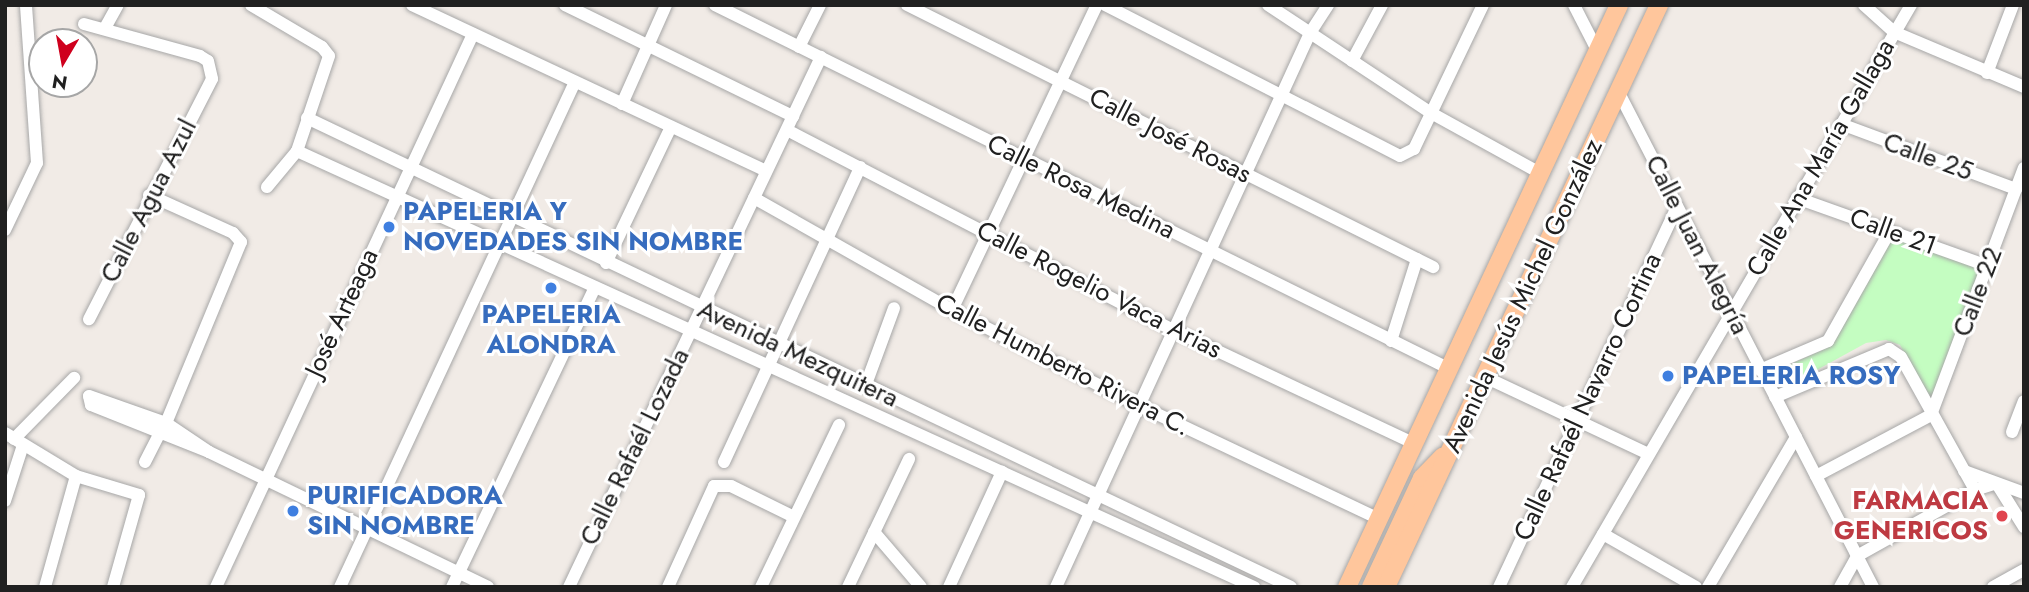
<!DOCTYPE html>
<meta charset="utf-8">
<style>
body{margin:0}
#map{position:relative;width:2029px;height:592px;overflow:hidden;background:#f1ebe6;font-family:Jost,sans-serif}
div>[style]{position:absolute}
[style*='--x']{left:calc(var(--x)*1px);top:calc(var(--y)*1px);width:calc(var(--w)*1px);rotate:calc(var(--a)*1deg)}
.park>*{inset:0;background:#c4fdc1}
.roads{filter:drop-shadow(0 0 2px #a7a7a7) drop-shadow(0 0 2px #a7a7a7)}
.minor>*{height:12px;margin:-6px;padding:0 6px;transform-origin:6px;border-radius:6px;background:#fff}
.primary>*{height:18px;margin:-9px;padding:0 9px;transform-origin:9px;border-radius:9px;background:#ffc69c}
.dots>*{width:19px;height:19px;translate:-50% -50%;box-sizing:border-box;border:4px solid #fff;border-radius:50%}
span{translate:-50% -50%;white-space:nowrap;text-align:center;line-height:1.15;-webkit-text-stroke:6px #fff;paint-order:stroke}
.street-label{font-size:26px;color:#202020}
.shop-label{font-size:26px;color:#366cbe;font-weight:700}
.left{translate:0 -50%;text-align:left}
.health-label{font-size:26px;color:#be3a42;font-weight:700}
.right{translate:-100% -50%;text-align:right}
.frame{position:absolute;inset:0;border:7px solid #202020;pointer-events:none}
.north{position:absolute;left:28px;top:28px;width:70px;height:70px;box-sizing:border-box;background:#fff;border:2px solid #a6a6a6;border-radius:50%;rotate:190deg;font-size:19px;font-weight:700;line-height:28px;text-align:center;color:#202020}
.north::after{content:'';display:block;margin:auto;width:24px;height:32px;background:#cf001d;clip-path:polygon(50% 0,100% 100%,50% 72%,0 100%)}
</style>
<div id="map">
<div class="park">
<div style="clip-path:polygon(1894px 236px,1981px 268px,1930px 402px,1900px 345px,1886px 340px,1866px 343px,1784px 388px,1775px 371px,1831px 346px)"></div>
</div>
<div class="roads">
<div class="minor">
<div style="--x:251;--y:5;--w:82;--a:30.6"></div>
<div style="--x:322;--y:47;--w:11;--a:52"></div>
<div style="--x:329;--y:56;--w:100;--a:108.6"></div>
<div style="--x:297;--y:151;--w:47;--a:129.8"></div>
<div style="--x:412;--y:5;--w:391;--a:25.1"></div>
<div style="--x:565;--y:5;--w:254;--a:26"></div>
<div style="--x:715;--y:5;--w:818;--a:26.35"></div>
<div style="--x:907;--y:5;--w:588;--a:26.48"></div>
<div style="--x:1105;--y:5;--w:331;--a:27.1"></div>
<div style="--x:1400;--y:156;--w:16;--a:-27"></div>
<div style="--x:1414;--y:149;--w:160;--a:-64.4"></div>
<div style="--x:1268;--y:5;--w:196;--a:33.5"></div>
<div style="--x:1431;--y:113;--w:122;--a:28.9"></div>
<div style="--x:1574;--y:5;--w:51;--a:62.9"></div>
<div style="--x:1864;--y:5;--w:40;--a:42"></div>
<div style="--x:1894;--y:32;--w:141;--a:22.9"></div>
<div style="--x:84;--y:24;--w:120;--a:15.4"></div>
<div style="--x:200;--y:56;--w:9;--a:32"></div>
<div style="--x:208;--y:61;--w:18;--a:77"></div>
<div style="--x:212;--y:79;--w:270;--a:117.1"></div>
<div style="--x:105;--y:28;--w:26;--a:-61"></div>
<div style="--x:799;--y:47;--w:47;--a:-63.4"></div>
<div style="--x:1352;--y:61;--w:64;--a:-61.8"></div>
<div style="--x:1987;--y:73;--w:73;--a:-69.1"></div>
<div style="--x:1618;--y:91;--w:558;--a:62.79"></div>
<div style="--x:622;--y:104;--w:108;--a:-66"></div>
<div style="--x:307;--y:118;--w:1090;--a:25.48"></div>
<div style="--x:1841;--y:124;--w:187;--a:20.4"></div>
<div style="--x:787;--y:130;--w:435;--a:27.4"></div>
<div style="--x:1173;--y:330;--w:268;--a:25.2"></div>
<div style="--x:297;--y:151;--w:1052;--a:24.49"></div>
<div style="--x:149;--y:195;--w:92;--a:24.3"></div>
<div style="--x:233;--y:233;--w:12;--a:48"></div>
<div style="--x:241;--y:242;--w:196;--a:112.5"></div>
<div style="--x:754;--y:198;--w:227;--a:29.5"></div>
<div style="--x:952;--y:310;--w:209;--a:27.1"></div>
<div style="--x:1138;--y:405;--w:267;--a:25.3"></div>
<div style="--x:1797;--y:198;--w:203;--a:19.6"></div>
<div style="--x:5;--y:230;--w:74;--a:-64.5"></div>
<div style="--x:37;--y:163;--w:158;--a:-94"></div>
<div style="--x:606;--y:263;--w:151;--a:-64.5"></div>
<div style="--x:952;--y:310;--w:338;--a:-64.6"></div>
<div style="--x:1391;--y:341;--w:86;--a:-72.4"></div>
<div style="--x:1760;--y:370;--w:74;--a:-23.1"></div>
<div style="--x:1828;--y:341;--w:126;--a:-60.6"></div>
<div style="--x:1485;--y:377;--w:181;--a:25.2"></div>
<div style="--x:865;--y:387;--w:84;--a:-69.8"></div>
<div style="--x:1775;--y:397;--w:124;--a:-22.8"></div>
<div style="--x:1889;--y:349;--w:14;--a:34"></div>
<div style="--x:1901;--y:357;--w:152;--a:60.9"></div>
<div style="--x:2012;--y:432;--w:33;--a:-69"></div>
<div style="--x:5;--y:433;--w:83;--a:31.2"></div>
<div style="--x:76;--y:476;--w:66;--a:16.8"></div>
<div style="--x:139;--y:495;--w:96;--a:105.8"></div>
<div style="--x:14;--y:439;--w:86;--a:-45.5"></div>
<div style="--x:209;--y:452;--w:127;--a:-158.3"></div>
<div style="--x:91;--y:405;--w:9;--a:-103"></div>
<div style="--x:89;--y:396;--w:82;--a:19.3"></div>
<div style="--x:166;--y:423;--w:52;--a:34"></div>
<div style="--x:209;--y:452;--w:310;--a:25.8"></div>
<div style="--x:145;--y:462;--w:31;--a:-63"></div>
<div style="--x:724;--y:462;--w:325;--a:-65.2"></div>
<div style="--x:1964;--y:471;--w:64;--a:20.1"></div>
<div style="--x:1816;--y:476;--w:130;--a:-27.9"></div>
<div style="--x:1931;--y:415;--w:264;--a:-69.4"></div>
<div style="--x:1997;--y:484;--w:51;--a:57.9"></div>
<div style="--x:5;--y:501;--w:59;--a:-72.2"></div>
<div style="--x:874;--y:532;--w:72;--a:49.5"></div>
<div style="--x:1603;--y:534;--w:107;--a:29.7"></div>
<div style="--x:45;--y:587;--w:115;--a:-74.4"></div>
<div style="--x:216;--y:587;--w:610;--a:-65.07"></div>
<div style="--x:340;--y:587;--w:557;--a:-65.05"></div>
<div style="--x:452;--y:587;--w:332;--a:-64.5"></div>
<div style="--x:569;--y:587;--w:587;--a:-64.57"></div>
<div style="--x:668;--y:587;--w:111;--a:-65.5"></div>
<div style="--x:714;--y:486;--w:17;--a:0"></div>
<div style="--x:731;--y:486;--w:70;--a:26.2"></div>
<div style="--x:761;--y:587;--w:180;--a:-64.3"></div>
<div style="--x:848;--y:587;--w:142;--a:-64.5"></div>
<div style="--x:949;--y:587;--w:127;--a:-65.3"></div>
<div style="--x:1056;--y:587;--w:609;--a:-65.37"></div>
<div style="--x:1310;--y:33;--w:33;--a:-57"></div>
<div style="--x:1499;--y:587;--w:420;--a:-64.9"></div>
<div style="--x:1572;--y:587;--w:674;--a:-59.78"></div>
<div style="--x:1708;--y:587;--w:174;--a:-59.6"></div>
<div style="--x:1840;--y:587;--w:35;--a:-61"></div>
<div style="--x:1857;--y:556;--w:135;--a:-29.2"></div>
<div style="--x:1975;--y:490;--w:22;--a:-18"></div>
<div style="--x:1993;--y:587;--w:35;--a:-29"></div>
</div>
<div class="primary">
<div style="--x:1347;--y:587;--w:642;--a:-64.95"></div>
<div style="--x:1371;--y:587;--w:120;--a:-64.9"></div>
<div style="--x:1422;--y:478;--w:30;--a:-46"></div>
<div style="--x:1386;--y:587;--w:643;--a:-64.87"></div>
</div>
</div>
<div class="dots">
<div style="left:389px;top:227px;background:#3f7fe0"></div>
<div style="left:551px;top:288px;background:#3f7fe0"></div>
<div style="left:1668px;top:376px;background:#3f7fe0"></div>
<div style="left:293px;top:511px;background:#3f7fe0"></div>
<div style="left:2002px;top:516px;background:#e0444e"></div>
</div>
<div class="street-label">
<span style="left:1170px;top:136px;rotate:27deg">Calle José Rosas</span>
<span style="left:1928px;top:157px;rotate:20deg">Calle 25</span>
<span style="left:1821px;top:158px;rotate:-60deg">Calle Ana María Gallaga</span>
<span style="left:1081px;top:187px;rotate:26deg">Calle Rosa Medina</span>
<span style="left:149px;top:201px;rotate:-63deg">Calle Agua Azul</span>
<span style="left:1893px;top:232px;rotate:20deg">Calle 21</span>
<span style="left:1697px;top:245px;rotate:63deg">Calle Juan Alegría</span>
<span style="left:1099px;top:290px;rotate:27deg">Calle Rogelio Vaca Arias</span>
<span style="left:1978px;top:292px;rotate:-69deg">Calle 22</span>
<span style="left:1523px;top:296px;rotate:-65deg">Avenida Jesús Michel González</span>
<span style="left:342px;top:313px;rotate:-65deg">José Arteaga</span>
<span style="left:798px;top:354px;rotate:25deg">Avenida Mezquitera</span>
<span style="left:1063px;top:365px;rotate:27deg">Calle Humberto Rivera C.</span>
<span style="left:1588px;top:397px;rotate:-65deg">Calle Rafaél Navarro Cortina</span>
<span style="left:635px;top:447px;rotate:-64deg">Calle Rafaél Lozada</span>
</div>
<div class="shop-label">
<span class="left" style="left:403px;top:227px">PAPELERIA Y<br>NOVEDADES SIN NOMBRE</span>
<span style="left:551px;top:330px">PAPELERIA<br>ALONDRA</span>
<span class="left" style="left:1682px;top:376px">PAPELERIA ROSY</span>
<span class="left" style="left:307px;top:511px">PURIFICADORA<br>SIN NOMBRE</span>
</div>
<div class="health-label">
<span class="right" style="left:1988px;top:516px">FARMACIA<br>GENERICOS</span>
</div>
<div class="frame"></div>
<div class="north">N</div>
</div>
